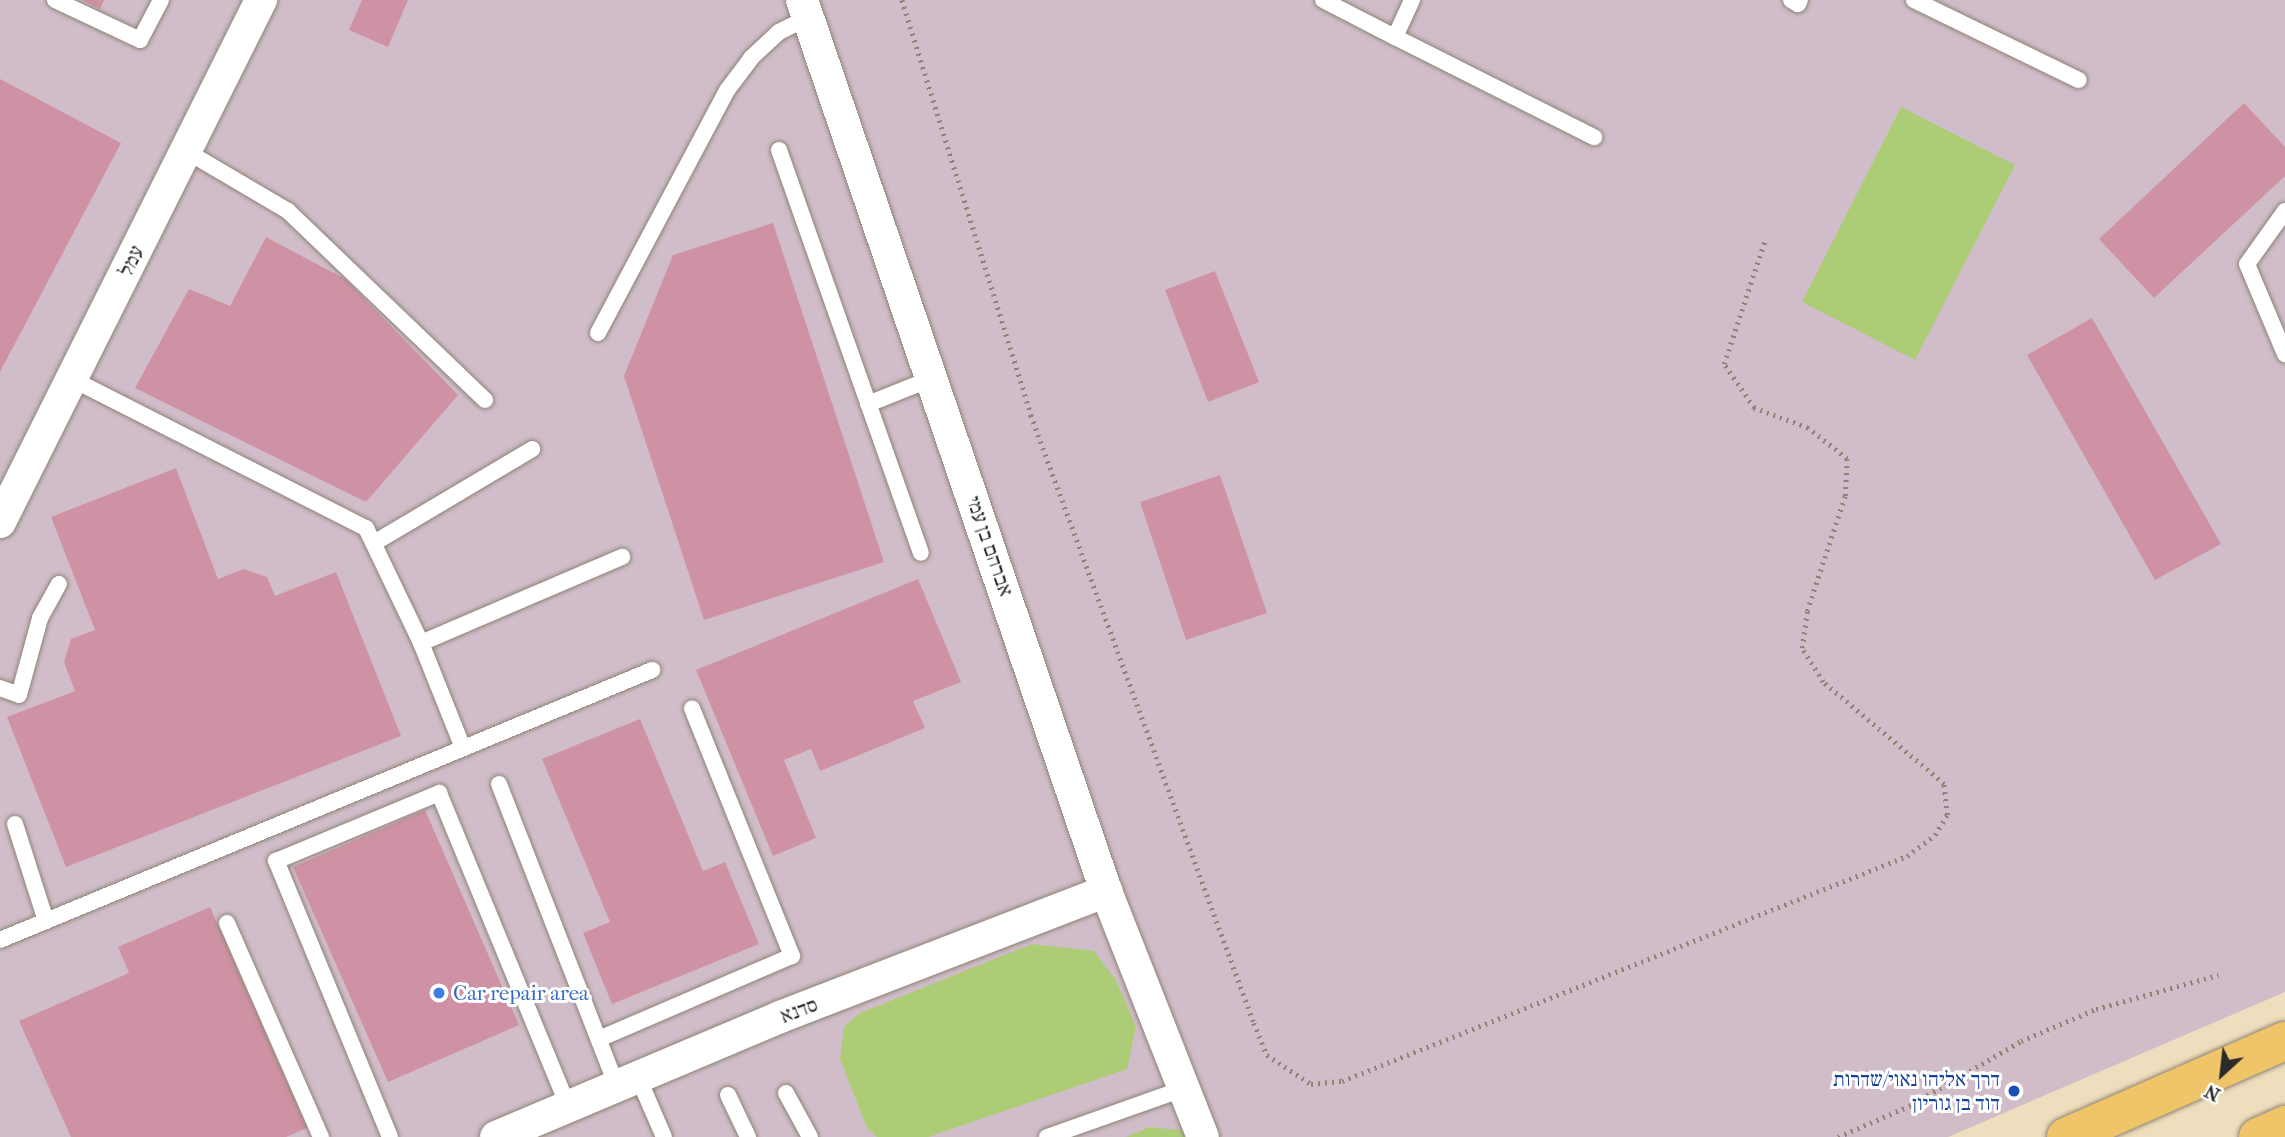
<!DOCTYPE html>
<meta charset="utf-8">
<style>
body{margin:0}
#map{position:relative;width:2285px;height:1137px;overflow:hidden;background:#efdebd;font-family:"IM FELL French Canon","Frank Ruhl Libre",serif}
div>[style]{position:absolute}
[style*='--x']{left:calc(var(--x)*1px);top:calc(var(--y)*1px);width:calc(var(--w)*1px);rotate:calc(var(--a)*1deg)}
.industrial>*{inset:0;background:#d1bdca}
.green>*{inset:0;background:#accd75}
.building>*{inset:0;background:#cf92a4}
.path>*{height:4.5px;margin-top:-2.25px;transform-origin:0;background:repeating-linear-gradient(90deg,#8d8474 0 2px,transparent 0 7px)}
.roads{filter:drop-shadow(0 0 2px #8d8474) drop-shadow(0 0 2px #8d8474)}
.service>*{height:16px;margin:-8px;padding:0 8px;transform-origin:8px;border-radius:8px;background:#fff}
.minor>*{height:32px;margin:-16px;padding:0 16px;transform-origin:16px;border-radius:16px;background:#fff}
.trunk>*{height:38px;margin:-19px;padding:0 19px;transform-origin:19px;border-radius:19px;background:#f0c469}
.dots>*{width:19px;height:19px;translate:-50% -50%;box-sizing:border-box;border:4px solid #fff;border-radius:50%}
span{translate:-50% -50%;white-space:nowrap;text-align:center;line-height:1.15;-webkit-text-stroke:6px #fff;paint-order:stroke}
.street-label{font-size:21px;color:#2b2b2b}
.shop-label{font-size:21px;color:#366cbe}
.left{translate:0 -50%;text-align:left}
.transit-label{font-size:21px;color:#164399}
.right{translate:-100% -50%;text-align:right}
.north{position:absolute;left:2187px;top:1039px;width:70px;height:70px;-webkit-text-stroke:5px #fff;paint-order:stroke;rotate:207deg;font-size:19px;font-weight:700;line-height:28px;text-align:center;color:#2b2b2b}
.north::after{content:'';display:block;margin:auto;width:24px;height:32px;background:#2b2b2b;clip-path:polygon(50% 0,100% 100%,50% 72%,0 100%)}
</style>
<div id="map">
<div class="industrial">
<div style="clip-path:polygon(0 0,2285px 0,2285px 992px,1948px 1137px,0 1137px)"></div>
</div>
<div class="green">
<div style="clip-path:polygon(1901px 107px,2015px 165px,1915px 360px,1802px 302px)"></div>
<div style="clip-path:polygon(1032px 944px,1094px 951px,1116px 980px,1136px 1027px,1127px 1069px,928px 1137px,877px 1137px,867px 1128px,840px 1059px,844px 1027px,860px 1013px)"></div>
<div style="clip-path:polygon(1150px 1127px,1188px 1131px,1192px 1137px,1126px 1137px)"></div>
</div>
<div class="building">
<div style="clip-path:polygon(82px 0,104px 0,100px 9px)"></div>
<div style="clip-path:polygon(362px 0,408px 0,388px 47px,349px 30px)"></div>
<div style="clip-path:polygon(0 79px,121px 143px,0 372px)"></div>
<div style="clip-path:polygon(2244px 103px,2285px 147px,2285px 176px,2154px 298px,2099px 239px)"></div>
<div style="clip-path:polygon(773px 223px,884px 562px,704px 620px,624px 376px,673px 255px)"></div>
<div style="clip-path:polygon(266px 237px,345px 279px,458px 395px,366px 502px,135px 388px,189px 289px,230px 306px)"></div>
<div style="clip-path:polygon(1215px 271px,1259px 382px,1208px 402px,1165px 290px)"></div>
<div style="clip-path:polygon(2092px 318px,2221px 544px,2155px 580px,2027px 355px)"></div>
<div style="clip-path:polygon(176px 468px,218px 579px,244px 569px,267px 577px,275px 596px,336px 572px,401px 736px,66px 867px,7px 717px,75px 691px,64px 662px,71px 639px,95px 630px,51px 517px)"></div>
<div style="clip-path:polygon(1220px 475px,1267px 613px,1186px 640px,1140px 502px)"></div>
<div style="clip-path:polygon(918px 579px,961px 682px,913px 701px,925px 728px,820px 771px,811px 749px,784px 760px,816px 838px,773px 856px,696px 670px)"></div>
<div style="clip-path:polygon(640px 719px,703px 871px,725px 862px,759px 944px,612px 1004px,583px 933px,610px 922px,542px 759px)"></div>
<div style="clip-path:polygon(425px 810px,519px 1025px,388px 1082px,293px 867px)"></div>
<div style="clip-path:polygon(210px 907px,307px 1128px,286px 1137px,71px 1137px,19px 1021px,129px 973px,118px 947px)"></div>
</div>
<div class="path">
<div style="--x:902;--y:0;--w:435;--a:72.7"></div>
<div style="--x:1031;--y:415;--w:648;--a:69.86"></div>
<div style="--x:1254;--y:1023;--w:35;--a:68"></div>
<div style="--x:1267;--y:1055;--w:53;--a:33.4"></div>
<div style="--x:1311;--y:1084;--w:31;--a:-6"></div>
<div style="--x:1342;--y:1081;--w:608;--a:-21.71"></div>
<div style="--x:1907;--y:856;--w:35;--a:-37"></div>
<div style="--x:1935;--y:835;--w:23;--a:-59"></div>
<div style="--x:1947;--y:815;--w:31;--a:-96"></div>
<div style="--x:1944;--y:784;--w:158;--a:-139.9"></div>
<div style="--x:1823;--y:682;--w:40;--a:-122"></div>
<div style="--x:1802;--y:648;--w:37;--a:-82"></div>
<div style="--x:1807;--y:611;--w:121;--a:-71.7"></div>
<div style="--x:1845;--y:496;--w:37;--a:-87"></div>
<div style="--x:1847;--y:459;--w:50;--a:-141.5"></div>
<div style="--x:1808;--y:428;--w:58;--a:-159.7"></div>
<div style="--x:1754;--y:408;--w:53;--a:-124.3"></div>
<div style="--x:1724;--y:364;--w:131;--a:-71.7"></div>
<div style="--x:1838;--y:1137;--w:77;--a:-23.6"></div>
<div style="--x:1909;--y:1106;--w:129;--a:-30.1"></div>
<div style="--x:2021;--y:1041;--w:82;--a:-23.1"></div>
<div style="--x:2096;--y:1009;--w:127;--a:-15.6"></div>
</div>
<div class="roads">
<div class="service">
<div style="--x:55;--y:0;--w:94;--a:25.2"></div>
<div style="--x:140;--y:40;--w:45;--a:-62.3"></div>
<div style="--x:1323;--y:0;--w:81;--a:27.2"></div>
<div style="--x:1395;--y:37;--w:41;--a:-65.3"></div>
<div style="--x:1791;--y:0;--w:8;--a:30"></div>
<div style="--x:1798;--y:4;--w:4;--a:-63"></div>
<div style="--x:1914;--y:0;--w:183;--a:25.9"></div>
<div style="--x:1395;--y:37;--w:223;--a:26.7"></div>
<div style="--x:779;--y:150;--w:427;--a:70.6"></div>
<div style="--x:186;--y:151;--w:118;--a:30.5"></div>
<div style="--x:288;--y:211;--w:273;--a:43.8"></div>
<div style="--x:2285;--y:211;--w:65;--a:125.6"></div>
<div style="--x:2247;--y:264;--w:98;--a:67.1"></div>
<div style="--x:598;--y:333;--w:276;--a:-62"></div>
<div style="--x:728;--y:89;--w:39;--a:-53"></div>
<div style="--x:751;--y:58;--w:38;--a:-43"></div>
<div style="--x:779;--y:32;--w:34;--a:-27"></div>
<div style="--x:72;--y:379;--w:330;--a:26.9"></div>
<div style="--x:366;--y:528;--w:127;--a:64.4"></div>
<div style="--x:421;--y:643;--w:113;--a:68.2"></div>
<div style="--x:868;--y:404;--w:70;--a:-21.8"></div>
<div style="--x:374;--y:543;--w:184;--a:-30.7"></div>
<div style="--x:421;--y:643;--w:219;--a:-23.2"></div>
<div style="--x:0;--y:688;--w:20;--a:20"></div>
<div style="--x:19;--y:695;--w:80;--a:-74.7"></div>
<div style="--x:40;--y:618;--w:39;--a:-61"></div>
<div style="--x:499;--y:784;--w:324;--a:68.7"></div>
<div style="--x:15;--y:824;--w:102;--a:72.3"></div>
<div style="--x:227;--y:923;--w:234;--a:66.3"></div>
<div style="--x:0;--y:940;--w:706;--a:-22.49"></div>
<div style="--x:599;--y:1039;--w:210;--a:-23.3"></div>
<div style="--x:792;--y:956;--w:267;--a:-112"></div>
<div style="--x:638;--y:1077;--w:65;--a:66.6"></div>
<div style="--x:786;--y:1093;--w:50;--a:61.4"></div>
<div style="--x:728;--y:1095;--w:47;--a:64.5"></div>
<div style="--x:390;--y:1137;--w:299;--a:-112.4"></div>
<div style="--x:276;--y:861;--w:177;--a:-22.6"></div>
<div style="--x:439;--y:793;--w:339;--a:67.6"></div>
<div style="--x:1047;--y:1137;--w:146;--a:-19.5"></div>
</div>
<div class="minor">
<div style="--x:802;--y:0;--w:941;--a:71.16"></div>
<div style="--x:1106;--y:891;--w:264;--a:68.5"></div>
<div style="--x:0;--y:522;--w:584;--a:-63.43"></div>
<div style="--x:496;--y:1137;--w:308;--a:-22.9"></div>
<div style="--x:780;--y:1017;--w:350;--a:-21.1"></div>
</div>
<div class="trunk">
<div style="--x:2066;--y:1137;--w:239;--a:-23.7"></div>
<div style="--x:2258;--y:1137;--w:30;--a:-24"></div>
</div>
</div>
<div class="dots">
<div style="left:439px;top:993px;background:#3f7fe0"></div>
<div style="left:2014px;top:1091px;background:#1a4fb4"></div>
</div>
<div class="street-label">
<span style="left:131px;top:261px;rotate:-64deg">עמל</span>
<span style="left:990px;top:546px;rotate:71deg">אברהם בן עמי</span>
<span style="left:799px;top:1010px;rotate:-21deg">סדנא</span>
</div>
<div class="shop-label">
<span class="left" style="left:453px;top:993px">Car repair area</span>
</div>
<div class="transit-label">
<span class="right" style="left:2000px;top:1091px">דרך אליהו נאוי/שדרות<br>דוד בן גוריון</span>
</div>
<div class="north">N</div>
</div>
